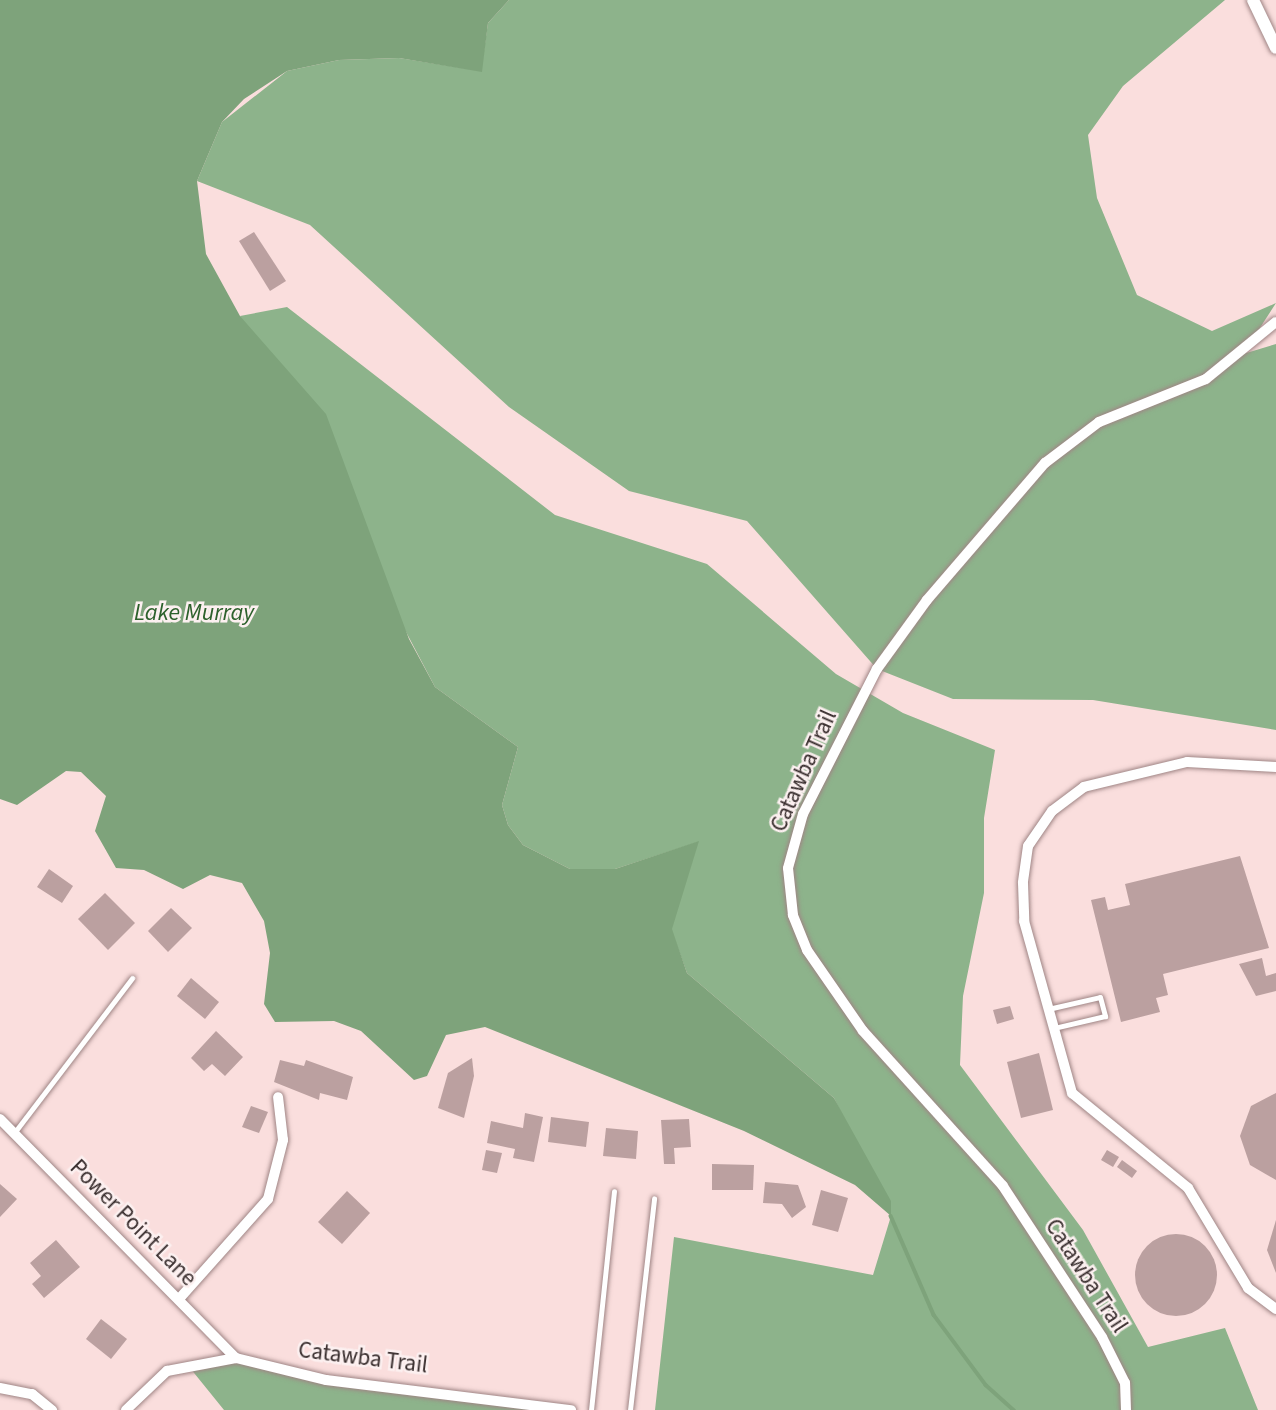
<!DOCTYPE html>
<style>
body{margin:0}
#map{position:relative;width:1276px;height:1410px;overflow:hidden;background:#fadedd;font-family:"Source Sans 3",sans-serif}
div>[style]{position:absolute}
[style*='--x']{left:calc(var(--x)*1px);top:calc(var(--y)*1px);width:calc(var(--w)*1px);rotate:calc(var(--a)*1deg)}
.forest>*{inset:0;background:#8db38b}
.water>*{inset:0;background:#7ea37b}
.stream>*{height:3.5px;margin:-1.75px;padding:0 1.75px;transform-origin:1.75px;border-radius:1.75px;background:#7ea37b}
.building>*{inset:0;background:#bba0a0}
.round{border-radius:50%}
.roads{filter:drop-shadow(0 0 2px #9f8585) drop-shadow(0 0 2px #9f8585)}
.service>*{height:5px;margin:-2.5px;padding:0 2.5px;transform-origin:2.5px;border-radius:2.5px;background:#fff}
.minor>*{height:10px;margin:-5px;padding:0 5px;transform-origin:5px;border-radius:5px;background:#fff}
.tertiary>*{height:12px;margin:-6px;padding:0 6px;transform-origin:6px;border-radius:6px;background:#fff}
span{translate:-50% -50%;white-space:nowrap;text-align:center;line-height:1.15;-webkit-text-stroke:5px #fcf0f0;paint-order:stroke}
.street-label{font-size:23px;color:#372c2c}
.water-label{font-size:24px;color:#2d612c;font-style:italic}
</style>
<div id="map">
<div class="forest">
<div style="clip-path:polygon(509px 0,1225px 0,1123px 86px,1088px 135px,1097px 198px,1137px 295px,1212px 331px,1276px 303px,1243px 354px,1276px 344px,1276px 730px,1093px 700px,953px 699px,877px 669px,747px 521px,629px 491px,509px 407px,310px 225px,197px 181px,222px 122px,287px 71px,339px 60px,399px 58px,481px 71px,488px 23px)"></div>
<div style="clip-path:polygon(287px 307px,555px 515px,707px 564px,836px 674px,903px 713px,995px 750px,984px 818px,984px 893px,963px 996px,960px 1065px,1083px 1230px,1148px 1347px,1225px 1328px,1258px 1410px,655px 1410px,674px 1237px,873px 1275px,891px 1216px,834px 1098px,687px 973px,671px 929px,698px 842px,615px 869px,570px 869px,523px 845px,508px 825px,502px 805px,518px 747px,435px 687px,240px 316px)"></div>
<div style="clip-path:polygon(211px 1358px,326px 1380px,571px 1410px,224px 1410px,186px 1363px)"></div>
</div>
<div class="water">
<div style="clip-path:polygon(0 0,509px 0,488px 23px,482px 72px,399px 58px,339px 60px,287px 71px,244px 99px,222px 122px,197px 181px,206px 254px,240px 316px,326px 414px,409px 639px,435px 687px,518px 747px,502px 805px,508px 825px,523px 845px,570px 869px,615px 869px,699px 841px,672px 929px,687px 973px,834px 1098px,891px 1201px,891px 1216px,855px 1185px,744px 1131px,485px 1027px,446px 1035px,427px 1076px,414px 1080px,361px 1031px,334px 1021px,275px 1022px,264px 1004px,270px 953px,264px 921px,242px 883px,210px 875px,183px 889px,144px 870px,116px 868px,95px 831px,106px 796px,81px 772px,66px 771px,17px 805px,0 799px)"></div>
</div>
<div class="stream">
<div style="--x:891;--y:1216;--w:108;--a:66.5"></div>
<div style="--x:934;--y:1315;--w:87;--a:53.4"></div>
<div style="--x:986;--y:1385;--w:38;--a:42"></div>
</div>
<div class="building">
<div style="clip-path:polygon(254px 232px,286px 281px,270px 291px,239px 241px)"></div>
<div style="clip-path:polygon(1240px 856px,1269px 948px,1163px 974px,1168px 995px,1156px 998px,1160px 1012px,1121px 1022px,1091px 900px,1105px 897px,1108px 910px,1130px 905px,1125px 884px)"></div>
<div style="clip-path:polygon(49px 869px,73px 886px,62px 903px,37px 887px)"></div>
<div style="clip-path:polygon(105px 893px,135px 923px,108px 950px,78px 919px)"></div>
<div style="clip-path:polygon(171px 908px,192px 928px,168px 952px,148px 931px)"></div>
<div style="clip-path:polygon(1262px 958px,1266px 976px,1276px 973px,1276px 991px,1256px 996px,1239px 964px)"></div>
<div style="clip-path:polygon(191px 978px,219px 1002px,205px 1019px,177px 996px)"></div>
<div style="clip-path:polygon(1010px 1006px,1014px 1019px,997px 1024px,993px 1010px)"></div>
<div style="clip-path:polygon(216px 1031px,243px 1057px,225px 1076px,212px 1064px,204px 1071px,191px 1058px)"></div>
<div style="clip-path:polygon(1039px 1053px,1053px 1110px,1021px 1118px,1007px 1062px)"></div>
<div style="clip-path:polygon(472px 1058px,474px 1076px,464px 1118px,438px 1108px,448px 1073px)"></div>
<div style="clip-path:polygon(280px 1060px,304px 1066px,306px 1060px,353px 1077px,347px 1100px,320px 1093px,319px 1100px,274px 1082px)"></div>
<div style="clip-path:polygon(1276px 1093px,1276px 1180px,1250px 1165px,1240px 1136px,1251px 1106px)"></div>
<div style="clip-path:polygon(251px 1106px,268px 1112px,259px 1133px,242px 1127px)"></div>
<div style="clip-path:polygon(525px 1113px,543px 1117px,534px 1162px,513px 1158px,515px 1149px,487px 1143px,491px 1121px,523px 1128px)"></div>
<div style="clip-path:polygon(551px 1117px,589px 1122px,586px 1147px,548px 1142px)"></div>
<div style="clip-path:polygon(689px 1119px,691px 1147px,674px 1148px,675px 1164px,664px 1164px,661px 1120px)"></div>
<div style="clip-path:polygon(606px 1128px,638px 1131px,636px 1159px,603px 1156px)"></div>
<div style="clip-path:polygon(486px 1150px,502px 1153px,497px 1173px,482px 1170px)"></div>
<div style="clip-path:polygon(1107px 1150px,1119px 1157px,1113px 1167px,1101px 1160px)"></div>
<div style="clip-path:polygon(1122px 1160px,1137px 1171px,1132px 1178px,1117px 1167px)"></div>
<div style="clip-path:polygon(712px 1164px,754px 1165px,753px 1190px,712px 1190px)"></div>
<div style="clip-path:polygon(765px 1182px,798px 1185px,806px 1207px,792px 1218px,782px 1204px,763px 1203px)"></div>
<div style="clip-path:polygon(0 1184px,17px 1199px,0 1217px)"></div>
<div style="clip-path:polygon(821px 1190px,848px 1198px,838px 1232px,812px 1225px)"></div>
<div style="clip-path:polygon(347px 1191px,370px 1213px,342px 1244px,318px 1222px)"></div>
<div style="clip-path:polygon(1276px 1220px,1276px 1273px,1267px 1250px)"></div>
<div class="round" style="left:1135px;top:1234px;width:82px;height:82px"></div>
<div style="clip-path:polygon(56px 1240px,80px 1267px,44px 1298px,32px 1284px,41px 1276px,30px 1263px)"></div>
<div style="clip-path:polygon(101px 1319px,127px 1339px,111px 1359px,86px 1339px)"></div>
</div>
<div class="roads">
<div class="service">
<div style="--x:1048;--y:1009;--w:53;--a:-13"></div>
<div style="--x:1100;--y:997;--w:20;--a:75"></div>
<div style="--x:1105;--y:1016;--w:52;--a:166.8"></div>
<div style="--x:14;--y:1133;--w:195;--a:-52.7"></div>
<div style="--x:591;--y:1410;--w:220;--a:-84"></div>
<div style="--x:630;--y:1410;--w:213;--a:-83.5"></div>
</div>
<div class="minor">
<div style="--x:1276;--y:767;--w:89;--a:-176.8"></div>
<div style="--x:1187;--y:762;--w:106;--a:166.4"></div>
<div style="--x:1084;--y:787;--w:40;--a:143"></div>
<div style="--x:1052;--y:811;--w:42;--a:124.4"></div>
<div style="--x:1028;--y:846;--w:37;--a:98"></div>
<div style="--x:1023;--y:883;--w:38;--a:88"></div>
<div style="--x:1024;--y:921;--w:179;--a:74.4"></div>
<div style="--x:1072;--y:1093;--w:150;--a:39.3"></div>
<div style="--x:1188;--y:1188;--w:117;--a:59"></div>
<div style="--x:1248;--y:1288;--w:35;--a:37"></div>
<div style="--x:0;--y:1119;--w:336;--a:45.4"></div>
<div style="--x:179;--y:1299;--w:134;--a:-48.3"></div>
<div style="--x:268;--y:1199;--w:61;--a:-75.7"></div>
<div style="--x:283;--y:1140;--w:43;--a:-96.6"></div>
<div style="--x:0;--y:1388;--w:33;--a:11"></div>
<div style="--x:32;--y:1394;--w:26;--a:39"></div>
<div style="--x:126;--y:1410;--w:57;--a:-43.6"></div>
<div style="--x:167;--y:1371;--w:70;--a:-10.7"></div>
<div style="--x:236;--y:1358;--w:93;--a:13.7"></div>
<div style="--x:326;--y:1380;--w:247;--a:7"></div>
<div style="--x:1126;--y:1410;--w:27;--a:-92"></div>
<div style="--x:1125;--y:1383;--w:51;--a:-116.6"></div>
<div style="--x:1102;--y:1337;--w:181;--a:-123.3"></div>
<div style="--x:1003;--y:1186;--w:209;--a:-132.1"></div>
<div style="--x:863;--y:1031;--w:98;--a:-124.7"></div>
<div style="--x:807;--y:950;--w:38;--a:-112"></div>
<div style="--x:793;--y:915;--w:47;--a:-96.1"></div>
<div style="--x:788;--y:868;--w:56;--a:-74.5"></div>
<div style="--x:803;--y:814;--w:163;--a:-63"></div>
<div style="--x:877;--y:669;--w:85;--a:-54.1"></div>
<div style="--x:927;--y:600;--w:181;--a:-49.3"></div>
<div style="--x:1045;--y:463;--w:68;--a:-37.2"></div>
<div style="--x:1099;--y:422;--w:115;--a:-21.9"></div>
<div style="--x:1206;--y:379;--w:90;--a:-39.2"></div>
</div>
<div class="tertiary">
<div style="--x:1253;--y:0;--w:53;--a:64.4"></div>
</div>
</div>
<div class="street-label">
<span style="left:804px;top:771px;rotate:-66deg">Catawba Trail</span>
<span style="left:133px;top:1223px;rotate:45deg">Power Point Lane</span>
<span style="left:1086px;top:1276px;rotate:57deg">Catawba Trail</span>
<span style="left:363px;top:1358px;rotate:7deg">Catawba Trail</span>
</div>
<div class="water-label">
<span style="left:194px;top:613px">Lake Murray</span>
</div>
</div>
